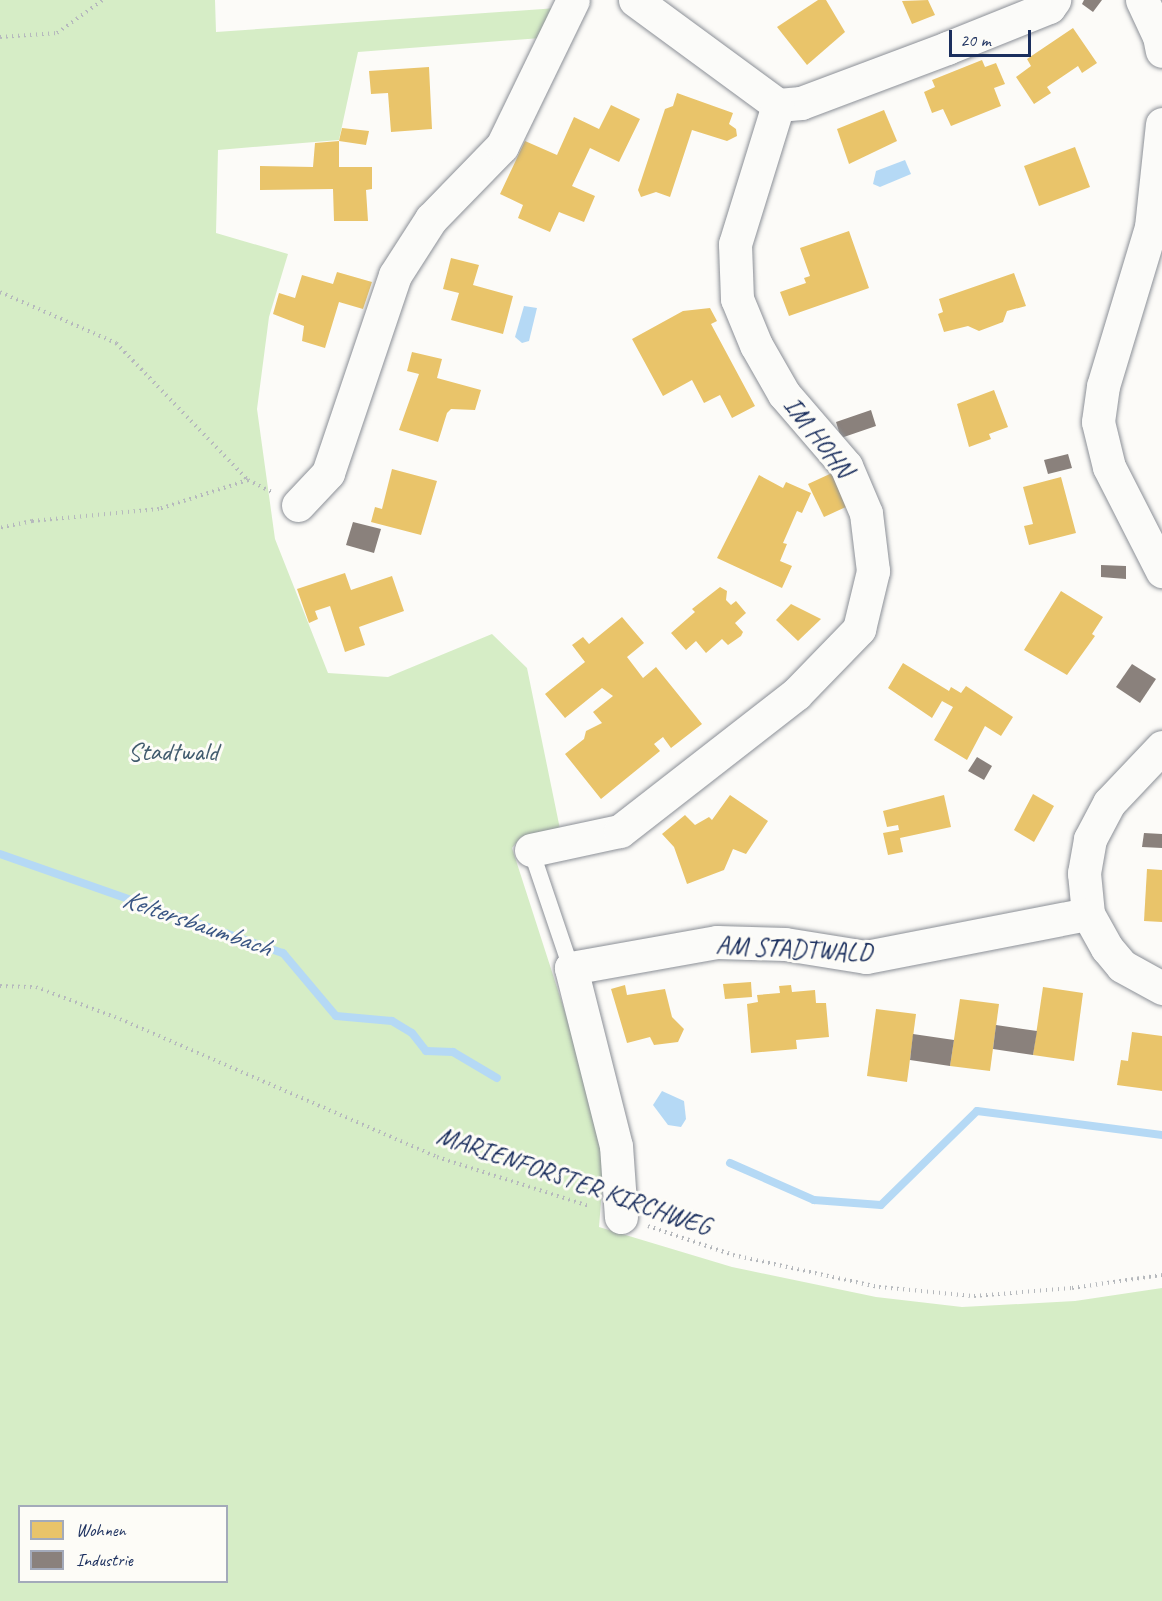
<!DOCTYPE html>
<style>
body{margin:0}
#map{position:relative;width:1162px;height:1601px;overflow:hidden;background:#fcfbf8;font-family:Caveat,sans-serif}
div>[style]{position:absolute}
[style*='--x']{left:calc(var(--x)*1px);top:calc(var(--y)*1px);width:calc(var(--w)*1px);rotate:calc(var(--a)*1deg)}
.green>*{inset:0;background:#d6edc6}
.water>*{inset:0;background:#b5d9f5}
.homes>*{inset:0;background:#e9c46a}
.industry>*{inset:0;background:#8a817c}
.stream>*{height:8px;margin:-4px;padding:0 4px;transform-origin:4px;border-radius:4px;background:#b5d9f5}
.path>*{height:4px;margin-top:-2px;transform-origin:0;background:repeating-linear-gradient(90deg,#b6b9bd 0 1.5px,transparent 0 6px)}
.roads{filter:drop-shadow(0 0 2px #8c9097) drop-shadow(0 0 2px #8c9097)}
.lane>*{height:16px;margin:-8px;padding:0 8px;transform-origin:8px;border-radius:8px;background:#fbfbf9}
.street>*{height:33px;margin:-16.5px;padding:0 16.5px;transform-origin:16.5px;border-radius:16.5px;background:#fbfbf9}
span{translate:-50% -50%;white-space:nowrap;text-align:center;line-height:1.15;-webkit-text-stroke:6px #fdfcf7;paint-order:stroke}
.street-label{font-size:26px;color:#1b2f5e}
.park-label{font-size:26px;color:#425c6e}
.water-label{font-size:27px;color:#3a5684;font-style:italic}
.legend{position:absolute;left:18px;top:1505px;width:210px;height:78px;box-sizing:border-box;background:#fdfcf7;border:2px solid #a3aaba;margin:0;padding:8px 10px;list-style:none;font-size:18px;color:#1b2f5e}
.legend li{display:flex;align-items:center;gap:12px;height:30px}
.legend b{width:30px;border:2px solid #a3aaba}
.scale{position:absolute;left:949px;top:30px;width:82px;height:27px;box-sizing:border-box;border:3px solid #1b2f5e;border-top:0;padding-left:8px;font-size:18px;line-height:21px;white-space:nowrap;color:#1b2f5e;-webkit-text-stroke:4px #fdfcf7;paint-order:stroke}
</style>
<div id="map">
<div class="green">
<div style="clip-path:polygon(evenodd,0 0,215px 0,216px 32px,557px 8px,541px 38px,358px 52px,339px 140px,218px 150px,216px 233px,288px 254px,269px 317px,257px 409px,275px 539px,328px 673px,388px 677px,492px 634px,527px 668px,560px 829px,521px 837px,512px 848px,606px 1139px,599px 1227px,732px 1267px,876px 1297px,962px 1307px,1075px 1301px,1162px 1288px,1162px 1601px,0 1601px,0 0,20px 1506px,226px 1506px,226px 1582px,20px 1582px,20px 1506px)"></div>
</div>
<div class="water">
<div style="clip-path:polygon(905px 160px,911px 174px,880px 187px,873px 184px,876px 171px)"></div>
<div style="clip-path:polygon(524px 306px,537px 308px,529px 341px,522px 343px,515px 337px)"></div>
<div style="clip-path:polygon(662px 1091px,684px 1101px,686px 1119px,681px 1127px,668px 1125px,653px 1105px)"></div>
</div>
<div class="homes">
<div style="clip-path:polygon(818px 0,826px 0,845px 32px,807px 65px,777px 27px)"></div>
<div style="clip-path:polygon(928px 0,935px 15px,912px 24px,902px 1px)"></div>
<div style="clip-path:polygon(1073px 28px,1097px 63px,1082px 73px,1078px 66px,1047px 87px,1051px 93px,1034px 104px,1016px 77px,1031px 66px,1027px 59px)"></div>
<div style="clip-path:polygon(982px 60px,985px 67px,996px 63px,1005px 84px,994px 88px,1001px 106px,951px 126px,943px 109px,932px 113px,924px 92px,935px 87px,932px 80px)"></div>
<div style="clip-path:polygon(429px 67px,432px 129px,391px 132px,388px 93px,371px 94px,369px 71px)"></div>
<div style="clip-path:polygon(677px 93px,733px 113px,729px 124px,736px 129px,737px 136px,727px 141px,692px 130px,670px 197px,656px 192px,641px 197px,638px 190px,665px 109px,673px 106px)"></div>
<div style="clip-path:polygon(611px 105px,640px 119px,619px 162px,590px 148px,572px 186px,595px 196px,584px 222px,559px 212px,550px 232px,518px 218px,523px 205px,500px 194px,525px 141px,557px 155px,574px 117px,599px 129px)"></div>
<div style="clip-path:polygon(884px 110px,897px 141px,849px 164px,837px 129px)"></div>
<div style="clip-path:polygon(342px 128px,369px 131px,366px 145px,339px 141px)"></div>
<div style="clip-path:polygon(339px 141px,339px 167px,372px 167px,372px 189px,366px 190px,368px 221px,334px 221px,333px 189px,260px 190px,260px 166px,313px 167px,315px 143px)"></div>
<div style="clip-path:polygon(1075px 147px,1090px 187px,1039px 206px,1024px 166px)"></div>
<div style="clip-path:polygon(849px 231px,869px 288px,789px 316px,780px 292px,806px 283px,804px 278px,810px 276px,800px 248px)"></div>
<div style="clip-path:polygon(451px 258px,479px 265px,473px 285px,513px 296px,503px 334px,451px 320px,459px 293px,443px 289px)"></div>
<div style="clip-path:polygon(337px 272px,372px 282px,363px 309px,339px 302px,325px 348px,302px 341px,304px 326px,273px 314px,279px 293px,295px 298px,302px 275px,333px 284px)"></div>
<div style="clip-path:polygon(1014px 273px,1026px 306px,1007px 311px,1003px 322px,979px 331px,968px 326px,944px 332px,938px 314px,943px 312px,939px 299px)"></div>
<div style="clip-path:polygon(710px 308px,717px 321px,711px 324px,755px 406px,732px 418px,720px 395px,704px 403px,692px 380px,663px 396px,632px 339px,683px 311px)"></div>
<div style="clip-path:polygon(412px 352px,442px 359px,437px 378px,481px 390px,475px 410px,451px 409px,447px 413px,438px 442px,399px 430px,419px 374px,407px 371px)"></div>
<div style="clip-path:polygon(994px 390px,1008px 427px,989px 434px,991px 439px,969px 447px,957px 404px)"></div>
<div style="clip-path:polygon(392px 469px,437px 481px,421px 535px,371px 522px,375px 507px,382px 509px)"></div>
<div style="clip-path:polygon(832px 473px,848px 506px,824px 517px,808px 484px)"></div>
<div style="clip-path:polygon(759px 475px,783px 488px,786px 482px,811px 493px,802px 513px,797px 511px,783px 543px,787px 544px,780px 561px,792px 566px,782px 588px,717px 558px)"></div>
<div style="clip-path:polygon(1061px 477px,1076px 533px,1029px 545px,1024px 526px,1033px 524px,1023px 487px)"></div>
<div style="clip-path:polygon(345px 573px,351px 590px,392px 576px,404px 611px,359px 627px,365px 645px,345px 652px,330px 606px,315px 611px,318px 619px,309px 623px,297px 589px)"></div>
<div style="clip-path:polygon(720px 587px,727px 591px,726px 600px,731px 605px,736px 601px,746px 613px,735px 623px,743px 632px,741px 636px,728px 645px,722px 639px,706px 653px,696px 641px,686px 650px,671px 633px,695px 612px,692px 609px)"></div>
<div style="clip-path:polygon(1061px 591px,1103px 617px,1092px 634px,1095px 636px,1067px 675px,1024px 650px)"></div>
<div style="clip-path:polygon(791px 604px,821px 619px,798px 641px,776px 620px)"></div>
<div style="clip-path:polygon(622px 617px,644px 643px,627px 657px,643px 678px,656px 667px,702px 724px,671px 748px,663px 737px,654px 744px,660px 751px,601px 799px,565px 754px,584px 739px,586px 731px,602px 723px,593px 712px,613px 696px,602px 688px,565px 718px,545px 694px,585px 662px,572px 645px,583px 637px,589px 644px)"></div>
<div style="clip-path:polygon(903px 663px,949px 691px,951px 687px,961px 693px,966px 686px,1013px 717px,1001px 736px,985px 726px,967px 760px,934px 740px,953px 707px,942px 701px,932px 718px,888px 688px)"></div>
<div style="clip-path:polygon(1033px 794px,1054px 806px,1034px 842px,1014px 830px)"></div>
<div style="clip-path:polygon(730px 795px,768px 821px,746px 854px,733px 849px,724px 870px,687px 884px,674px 847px,662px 834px,685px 815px,695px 825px,709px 817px,712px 820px)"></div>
<div style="clip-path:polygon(944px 795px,951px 827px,900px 838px,903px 852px,888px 855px,883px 833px,899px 830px,898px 825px,887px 827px,883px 811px)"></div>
<div style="clip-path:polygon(1147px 869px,1162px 870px,1162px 922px,1144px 921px)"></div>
<div style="clip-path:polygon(751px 982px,752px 997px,725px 999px,723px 984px)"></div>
<div style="clip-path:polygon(625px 985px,627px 995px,665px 989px,672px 1017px,684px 1029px,678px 1042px,654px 1045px,650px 1037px,627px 1043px,611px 989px)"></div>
<div style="clip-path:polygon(791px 985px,792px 992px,815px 990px,816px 1003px,826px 1003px,829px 1037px,796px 1040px,797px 1049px,751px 1053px,747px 1004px,758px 1002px,757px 995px,780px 993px,779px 986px)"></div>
<div style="clip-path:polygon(1043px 987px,1083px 993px,1074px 1061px,1033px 1055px)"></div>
<div style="clip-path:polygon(960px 999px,999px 1004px,990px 1071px,950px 1066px)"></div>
<div style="clip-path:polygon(876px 1009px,916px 1014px,907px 1082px,867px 1076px)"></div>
<div style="clip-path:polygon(1132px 1032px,1162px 1036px,1162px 1091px,1117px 1085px,1121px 1060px,1128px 1061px)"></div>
</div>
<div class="industry">
<div style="clip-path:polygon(1084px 0,1102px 0,1093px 12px,1082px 4px)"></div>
<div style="clip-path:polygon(871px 410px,876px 426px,841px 438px,836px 422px)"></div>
<div style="clip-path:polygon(1068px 454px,1072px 468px,1048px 474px,1044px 460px)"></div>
<div style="clip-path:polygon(353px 522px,381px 529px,374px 553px,346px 545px)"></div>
<div style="clip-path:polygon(1101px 565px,1126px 566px,1126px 579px,1101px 577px)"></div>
<div style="clip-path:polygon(1132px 664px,1156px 679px,1140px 703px,1116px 687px)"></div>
<div style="clip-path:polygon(977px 757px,992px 766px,984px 780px,968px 771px)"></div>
<div style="clip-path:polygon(1144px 833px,1162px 834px,1162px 848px,1142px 847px)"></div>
<div style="clip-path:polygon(996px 1025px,1037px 1031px,1033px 1055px,993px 1049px)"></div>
<div style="clip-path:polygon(913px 1034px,954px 1040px,950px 1066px,910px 1060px)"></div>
</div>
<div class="stream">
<div style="--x:0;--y:854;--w:300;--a:19.3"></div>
<div style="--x:283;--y:953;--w:82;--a:49.9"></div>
<div style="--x:336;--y:1016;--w:56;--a:5.1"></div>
<div style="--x:392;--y:1021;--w:23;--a:31"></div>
<div style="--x:412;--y:1033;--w:23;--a:52"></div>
<div style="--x:426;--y:1051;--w:27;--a:2"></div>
<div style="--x:453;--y:1052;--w:51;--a:30.6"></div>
<div style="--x:730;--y:1163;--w:92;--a:23.8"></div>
<div style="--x:814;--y:1200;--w:67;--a:4.3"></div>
<div style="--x:881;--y:1205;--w:134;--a:-44.4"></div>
<div style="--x:977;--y:1111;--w:187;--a:7.4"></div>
</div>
<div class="path">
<div style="--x:0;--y:37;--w:57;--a:-4"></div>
<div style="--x:57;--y:33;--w:57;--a:-35.7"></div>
<div style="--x:0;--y:292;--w:127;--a:23.7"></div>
<div style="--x:116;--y:343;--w:190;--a:46.1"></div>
<div style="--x:248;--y:480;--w:94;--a:162"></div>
<div style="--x:159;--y:509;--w:128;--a:174.6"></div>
<div style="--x:32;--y:521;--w:33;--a:168"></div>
<div style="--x:248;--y:480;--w:27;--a:27"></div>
<div style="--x:0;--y:986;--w:36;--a:2"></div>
<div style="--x:36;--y:987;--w:90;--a:20.9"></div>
<div style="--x:120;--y:1019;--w:346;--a:23.5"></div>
<div style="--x:437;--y:1157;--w:160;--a:17.9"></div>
<div style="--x:648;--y:1226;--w:90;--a:18.8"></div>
<div style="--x:733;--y:1255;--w:149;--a:12.4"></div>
<div style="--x:879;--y:1287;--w:95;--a:5.4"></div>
<div style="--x:974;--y:1296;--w:98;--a:-4.7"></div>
<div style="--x:1072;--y:1288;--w:91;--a:-8.2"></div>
</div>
<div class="roads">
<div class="lane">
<div style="--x:531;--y:850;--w:125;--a:71.3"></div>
</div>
<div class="street">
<div style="--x:635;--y:0;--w:177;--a:36.3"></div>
<div style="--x:778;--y:105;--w:23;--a:-5"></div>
<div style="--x:801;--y:103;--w:156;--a:-20.6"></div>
<div style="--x:947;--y:48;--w:110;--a:-21.9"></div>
<div style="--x:1049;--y:7;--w:9;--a:-54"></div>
<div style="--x:1142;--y:0;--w:40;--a:65"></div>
<div style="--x:1159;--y:36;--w:15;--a:79"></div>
<div style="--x:1162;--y:124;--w:104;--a:96.1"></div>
<div style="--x:1151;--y:227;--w:166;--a:106.8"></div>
<div style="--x:1103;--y:386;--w:36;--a:98"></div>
<div style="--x:1098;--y:422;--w:46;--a:76.3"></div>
<div style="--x:1109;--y:467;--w:117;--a:63"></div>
<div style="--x:298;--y:505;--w:44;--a:-46.8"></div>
<div style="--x:328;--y:473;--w:209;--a:-71.3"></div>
<div style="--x:395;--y:275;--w:67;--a:-57.3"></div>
<div style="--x:431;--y:219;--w:102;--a:-45.8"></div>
<div style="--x:502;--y:146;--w:162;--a:-64.1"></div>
<div style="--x:1162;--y:747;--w:77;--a:133.4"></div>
<div style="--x:1109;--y:803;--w:41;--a:117.8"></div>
<div style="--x:1090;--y:839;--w:35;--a:100"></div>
<div style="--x:1084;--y:873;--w:41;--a:84.4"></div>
<div style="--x:1088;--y:914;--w:39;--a:61"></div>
<div style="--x:1107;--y:948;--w:23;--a:50"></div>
<div style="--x:1122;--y:966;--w:46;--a:28.8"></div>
<div style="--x:531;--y:850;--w:91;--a:-12.1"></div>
<div style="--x:620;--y:831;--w:223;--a:-37.9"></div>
<div style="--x:796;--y:694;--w:91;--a:-45.9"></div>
<div style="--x:859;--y:629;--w:60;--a:-76.4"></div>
<div style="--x:873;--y:571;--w:58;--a:-96.9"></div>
<div style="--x:866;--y:513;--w:51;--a:-113.1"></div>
<div style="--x:846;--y:466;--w:95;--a:-130.7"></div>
<div style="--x:784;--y:394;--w:56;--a:-119.7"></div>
<div style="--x:756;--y:345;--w:50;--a:-112.4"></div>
<div style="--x:737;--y:299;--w:55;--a:-92.1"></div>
<div style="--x:735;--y:244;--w:145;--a:-72.8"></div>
<div style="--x:621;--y:1217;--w:71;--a:-94"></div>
<div style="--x:616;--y:1146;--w:184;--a:-104.2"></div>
<div style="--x:571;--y:968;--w:148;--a:-10.1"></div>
<div style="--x:717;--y:942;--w:68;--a:1.7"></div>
<div style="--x:785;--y:944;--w:82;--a:9.1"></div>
<div style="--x:866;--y:957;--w:226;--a:-11"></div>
</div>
</div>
<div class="street-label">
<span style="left:818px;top:437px;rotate:52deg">IM HOHN</span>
<span style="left:794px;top:949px;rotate:3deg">AM STADTWALD</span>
<span style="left:574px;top:1181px;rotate:19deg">MARIENFORSTER KIRCHWEG</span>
</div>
<div class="park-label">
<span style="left:173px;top:752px">Stadtwald</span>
</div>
<div class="water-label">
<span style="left:197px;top:923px;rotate:19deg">Keltersbaumbach</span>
</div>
<ul class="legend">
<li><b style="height:16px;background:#e9c46a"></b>Wohnen</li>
<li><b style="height:16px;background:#8a817c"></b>Industrie</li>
</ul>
<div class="scale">20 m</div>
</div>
